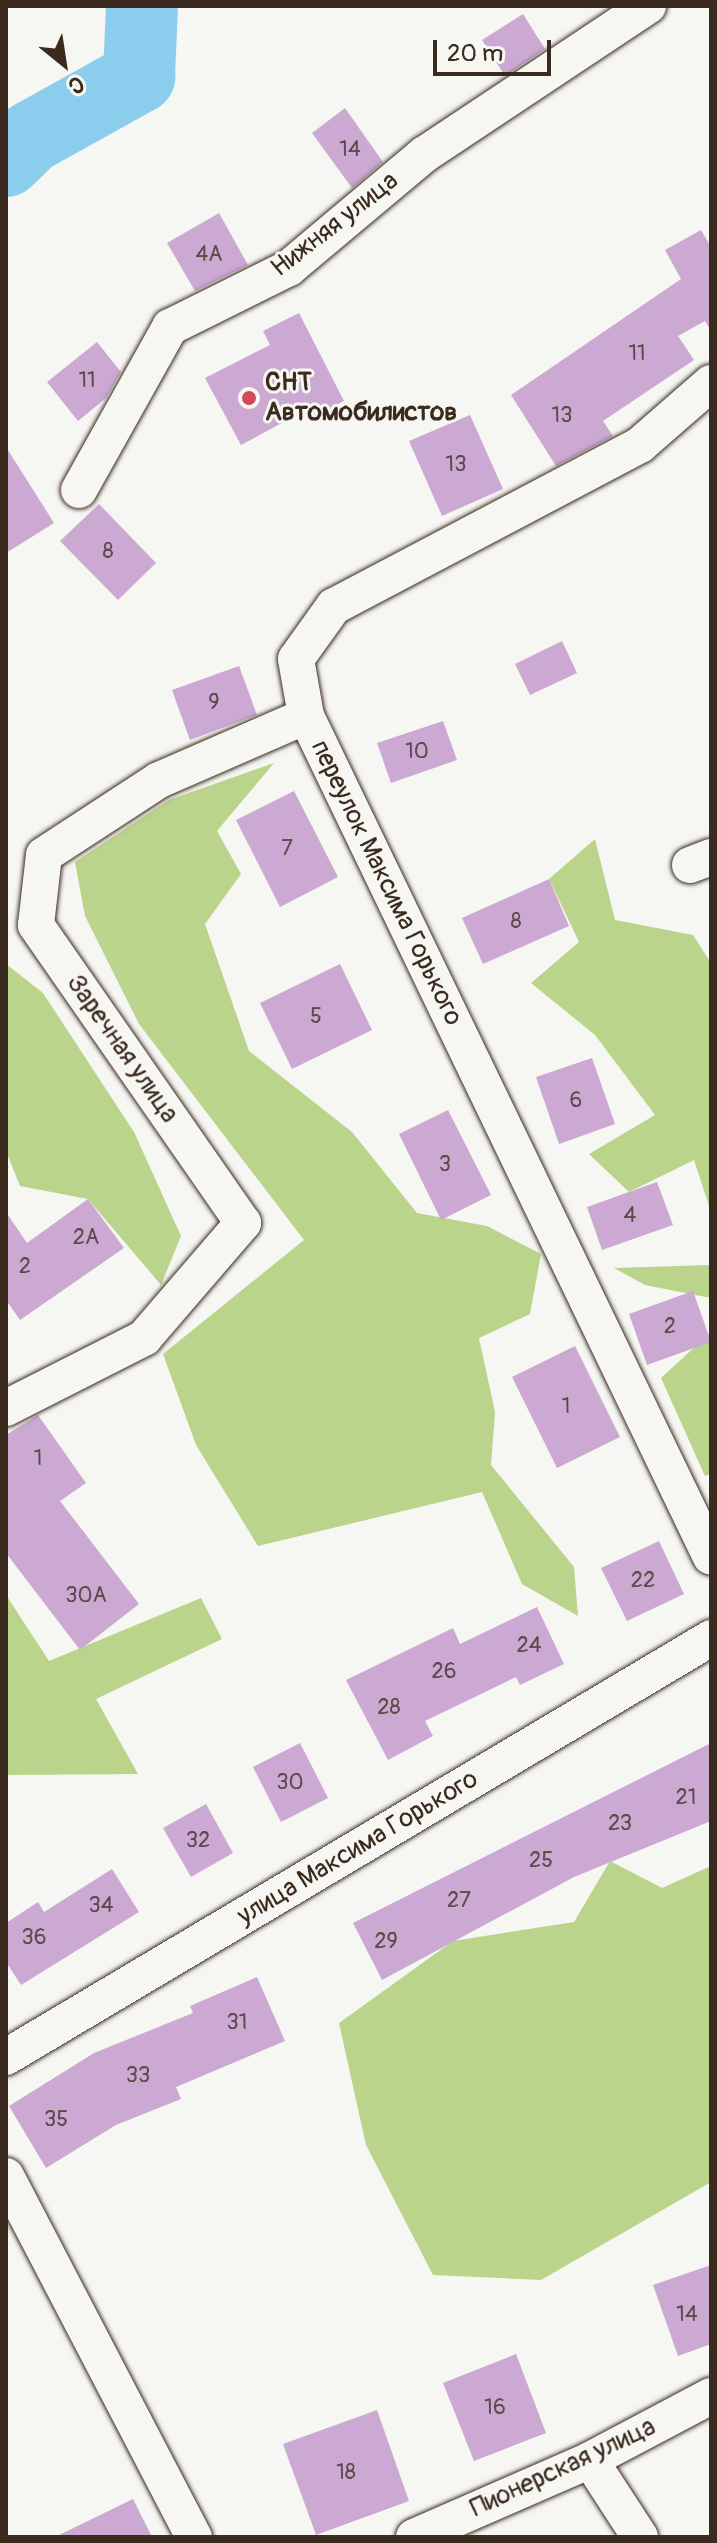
<!DOCTYPE html>
<meta charset="utf-8">
<style>
body{margin:0}
#map{position:relative;width:717px;height:2543px;overflow:hidden;background:#f6f6f2;font-family:Pangolin,sans-serif}
div>[style]{position:absolute}
[style*='--x']{left:calc(var(--x)*1px);top:calc(var(--y)*1px);width:calc(var(--w)*1px);rotate:calc(var(--a)*1deg)}
.green>*{inset:0;background:#bad48b}
.river>*{height:72px;margin:-36px;padding:0 36px;transform-origin:36px;border-radius:36px;background:#8bcdec}
.building>*{inset:0;background:#cba9d3}
.roads{filter:drop-shadow(0 0 2px #3b2a1e) drop-shadow(0 0 2px #3b2a1e)}
.minor>*{height:36px;margin:-18px;padding:0 18px;transform-origin:18px;border-radius:18px;background:#f6f6f2}
.dots>*{width:22px;height:22px;translate:-50% -50%;box-sizing:border-box;border:4px solid #f6f6f2;border-radius:50%}
span{translate:-50% -50%;white-space:nowrap;text-align:center;line-height:1.15;-webkit-text-stroke:6px #f6f6f2;paint-order:stroke}
.number-label{font-size:22px;color:#5f4a4b}
.number-label span{-webkit-text-stroke-width:0}
.street-label{font-size:26px;color:#3b2a1e}
.poi-label{font-size:26px;color:#3b2a1e;font-weight:700}
.left{translate:0 -50%;text-align:left}
.frame{position:absolute;inset:0;border:8px solid #3b2a1e;pointer-events:none}
.north{position:absolute;left:24px;top:24px;width:80px;height:80px;-webkit-text-stroke:6px #f6f6f2;paint-order:stroke;rotate:150deg;font-size:22px;font-weight:700;line-height:32px;text-align:center;color:#3b2a1e}
.north::after{content:'';display:block;margin:auto;width:28px;height:36px;background:#3b2a1e;clip-path:polygon(50% 0,100% 100%,50% 72%,0 100%)}
.scale{position:absolute;left:433px;top:40px;width:118px;height:36px;box-sizing:border-box;border:4px solid #3b2a1e;border-top:0;padding-left:10px;font-size:24px;line-height:28px;white-space:nowrap;color:#3b2a1e;-webkit-text-stroke:6px #f6f6f2;paint-order:stroke}
</style>
<div id="map">
<div class="green">
<div style="clip-path:polygon(274px 763px,217px 831px,241px 874px,205px 924px,249px 1051px,352px 1132px,417px 1213px,487px 1226px,541px 1254px,530px 1314px,479px 1338px,495px 1412px,491px 1465px,574px 1567px,578px 1616px,522px 1584px,482px 1492px,258px 1546px,196px 1445px,163px 1354px,304px 1240px,139px 1024px,85px 916px,75px 862px,169px 800px)"></div>
<div style="clip-path:polygon(595px 839px,615px 920px,693px 935px,711px 963px,711px 1212px,694px 1160px,629px 1192px,589px 1154px,655px 1115px,595px 1035px,531px 983px,579px 942px,549px 879px)"></div>
<div style="clip-path:polygon(6px 964px,43px 993px,134px 1132px,181px 1236px,161px 1285px,88px 1199px,20px 1186px,6px 1151px)"></div>
<div style="clip-path:polygon(711px 1265px,711px 1298px,645px 1285px,614px 1268px)"></div>
<div style="clip-path:polygon(711px 1332px,711px 1474px,705px 1476px,661px 1378px)"></div>
<div style="clip-path:polygon(6px 1595px,49px 1661px,201px 1598px,222px 1639px,96px 1699px,138px 1774px,6px 1775px)"></div>
<div style="clip-path:polygon(610px 1861px,662px 1888px,711px 1866px,711px 2182px,541px 2280px,433px 2275px,366px 2145px,339px 2023px,453px 1941px,574px 1922px)"></div>
</div>
<div class="river">
<div style="--x:6;--y:161;--w:35;--a:-44"></div>
<div style="--x:31;--y:137;--w:124;--a:-29.1"></div>
<div style="--x:139;--y:77;--w:71;--a:-87.6"></div>
</div>
<div class="building">
<div style="clip-path:polygon(523px 14px,545px 49px,505px 76px,482px 40px)"></div>
<div style="clip-path:polygon(345px 108px,383px 162px,352px 188px,312px 133px)"></div>
<div style="clip-path:polygon(219px 213px,248px 265px,195px 291px,167px 243px)"></div>
<div style="clip-path:polygon(701px 230px,711px 247px,711px 331px,705px 321px,678px 336px,694px 360px,603px 421px,613px 436px,556px 466px,511px 395px,681px 279px,665px 250px)"></div>
<div style="clip-path:polygon(299px 313px,344px 401px,308px 419px,304px 411px,241px 445px,205px 378px,270px 345px,263px 331px)"></div>
<div style="clip-path:polygon(97px 342px,121px 372px,106px 398px,78px 421px,47px 382px)"></div>
<div style="clip-path:polygon(470px 415px,503px 489px,442px 516px,409px 441px)"></div>
<div style="clip-path:polygon(6px 447px,54px 523px,6px 553px)"></div>
<div style="clip-path:polygon(99px 504px,156px 563px,118px 600px,60px 541px)"></div>
<div style="clip-path:polygon(562px 641px,577px 673px,530px 695px,515px 664px)"></div>
<div style="clip-path:polygon(239px 666px,257px 715px,190px 740px,172px 690px)"></div>
<div style="clip-path:polygon(443px 721px,457px 760px,391px 783px,377px 743px)"></div>
<div style="clip-path:polygon(294px 791px,338px 877px,280px 907px,236px 820px)"></div>
<div style="clip-path:polygon(549px 879px,569px 926px,483px 964px,462px 918px)"></div>
<div style="clip-path:polygon(340px 964px,372px 1030px,292px 1069px,260px 1003px)"></div>
<div style="clip-path:polygon(592px 1058px,615px 1124px,559px 1144px,536px 1077px)"></div>
<div style="clip-path:polygon(448px 1110px,491px 1195px,441px 1220px,399px 1134px)"></div>
<div style="clip-path:polygon(657px 1182px,673px 1225px,602px 1250px,587px 1207px)"></div>
<div style="clip-path:polygon(88px 1199px,124px 1248px,20px 1320px,6px 1300px,6px 1212px,27px 1243px)"></div>
<div style="clip-path:polygon(693px 1291px,711px 1342px,647px 1365px,629px 1314px)"></div>
<div style="clip-path:polygon(575px 1346px,620px 1437px,557px 1468px,512px 1377px)"></div>
<div style="clip-path:polygon(38px 1415px,86px 1483px,60px 1501px,139px 1604px,80px 1650px,6px 1553px,6px 1435px)"></div>
<div style="clip-path:polygon(659px 1541px,684px 1594px,627px 1621px,601px 1568px)"></div>
<div style="clip-path:polygon(537px 1607px,564px 1664px,520px 1685px,516px 1677px,425px 1721px,433px 1736px,388px 1760px,346px 1680px,453px 1628px,460px 1644px)"></div>
<div style="clip-path:polygon(300px 1743px,328px 1798px,281px 1822px,253px 1767px)"></div>
<div style="clip-path:polygon(711px 1743px,711px 1821px,574px 1877px,382px 1980px,353px 1923px)"></div>
<div style="clip-path:polygon(206px 1804px,233px 1853px,191px 1877px,163px 1828px)"></div>
<div style="clip-path:polygon(112px 1869px,139px 1912px,21px 1985px,6px 1962px,6px 1923px,38px 1902px,44px 1912px)"></div>
<div style="clip-path:polygon(257px 1977px,285px 2041px,176px 2087px,181px 2099px,116px 2125px,46px 2168px,9px 2106px,94px 2053px,193px 2013px,190px 2006px)"></div>
<div style="clip-path:polygon(711px 2265px,711px 2344px,678px 2356px,653px 2285px)"></div>
<div style="clip-path:polygon(516px 2354px,546px 2433px,474px 2461px,443px 2383px)"></div>
<div style="clip-path:polygon(377px 2410px,409px 2501px,316px 2535px,283px 2444px)"></div>
<div style="clip-path:polygon(133px 2499px,152px 2537px,55px 2537px)"></div>
</div>
<div class="roads">
<div class="minor">
<div style="--x:711;--y:383;--w:94;--a:138.9"></div>
<div style="--x:640;--y:445;--w:346;--a:152.2"></div>
<div style="--x:334;--y:606;--w:65;--a:125.6"></div>
<div style="--x:296;--y:659;--w:58;--a:80"></div>
<div style="--x:306;--y:716;--w:933;--a:64.29"></div>
<div style="--x:79;--y:490;--w:187;--a:-60.8"></div>
<div style="--x:170;--y:327;--w:133;--a:-26.4"></div>
<div style="--x:289;--y:268;--w:177;--a:-40"></div>
<div style="--x:425;--y:154;--w:268;--a:-33.6"></div>
<div style="--x:690;--y:865;--w:22;--a:-21"></div>
<div style="--x:6;--y:1408;--w:155;--a:-26.9"></div>
<div style="--x:144;--y:1338;--w:152;--a:-49.3"></div>
<div style="--x:243;--y:1223;--w:363;--a:-124.8"></div>
<div style="--x:36;--y:925;--w:70;--a:-83.5"></div>
<div style="--x:44;--y:855;--w:137;--a:-33.1"></div>
<div style="--x:159;--y:780;--w:160;--a:-23.5"></div>
<div style="--x:6;--y:2057;--w:820;--a:-30.72"></div>
<div style="--x:6;--y:2176;--w:407;--a:62.5"></div>
<div style="--x:590;--y:2460;--w:92;--a:57"></div>
<div style="--x:414;--y:2537;--w:192;--a:-23.6"></div>
<div style="--x:590;--y:2460;--w:137;--a:-27.9"></div>
</div>
</div>
<div class="dots">
<div style="left:249px;top:398px;background:#d1495b"></div>
</div>
<div class="number-label">
<span style="left:350px;top:150px">14</span>
<span style="left:209px;top:255px">4А</span>
<span style="left:637px;top:354px">11</span>
<span style="left:87px;top:381px">11</span>
<span style="left:562px;top:416px">13</span>
<span style="left:456px;top:465px">13</span>
<span style="left:108px;top:552px">8</span>
<span style="left:214px;top:703px">9</span>
<span style="left:417px;top:752px">10</span>
<span style="left:287px;top:849px">7</span>
<span style="left:516px;top:922px">8</span>
<span style="left:316px;top:1017px">5</span>
<span style="left:576px;top:1101px">6</span>
<span style="left:445px;top:1165px">3</span>
<span style="left:630px;top:1216px">4</span>
<span style="left:86px;top:1238px">2А</span>
<span style="left:25px;top:1267px">2</span>
<span style="left:670px;top:1327px">2</span>
<span style="left:566px;top:1407px">1</span>
<span style="left:38px;top:1459px">1</span>
<span style="left:643px;top:1581px">22</span>
<span style="left:86px;top:1596px">30А</span>
<span style="left:529px;top:1646px">24</span>
<span style="left:444px;top:1672px">26</span>
<span style="left:389px;top:1708px">28</span>
<span style="left:290px;top:1783px">30</span>
<span style="left:686px;top:1798px">21</span>
<span style="left:620px;top:1824px">23</span>
<span style="left:198px;top:1841px">32</span>
<span style="left:541px;top:1861px">25</span>
<span style="left:459px;top:1901px">27</span>
<span style="left:101px;top:1906px">34</span>
<span style="left:34px;top:1938px">36</span>
<span style="left:386px;top:1942px">29</span>
<span style="left:237px;top:2023px">31</span>
<span style="left:138px;top:2076px">33</span>
<span style="left:56px;top:2120px">35</span>
<span style="left:687px;top:2315px">14</span>
<span style="left:495px;top:2408px">16</span>
<span style="left:346px;top:2473px">18</span>
</div>
<div class="street-label">
<span style="left:335px;top:225px;rotate:-38deg">Нижняя улица</span>
<span style="left:386px;top:883px;rotate:64deg">переулок Максима Горького</span>
<span style="left:122px;top:1049px;rotate:55deg">Заречная улица</span>
<span style="left:358px;top:1848px;rotate:-31deg">улица Максима Горького</span>
<span style="left:563px;top:2468px;rotate:-25deg">Пионерская улица</span>
</div>
<div class="poi-label">
<span class="left" style="left:265px;top:398px">СНТ<br>Автомобилистов</span>
</div>
<div class="frame"></div>
<div class="north">С</div>
<div class="scale">20 m</div>
</div>
